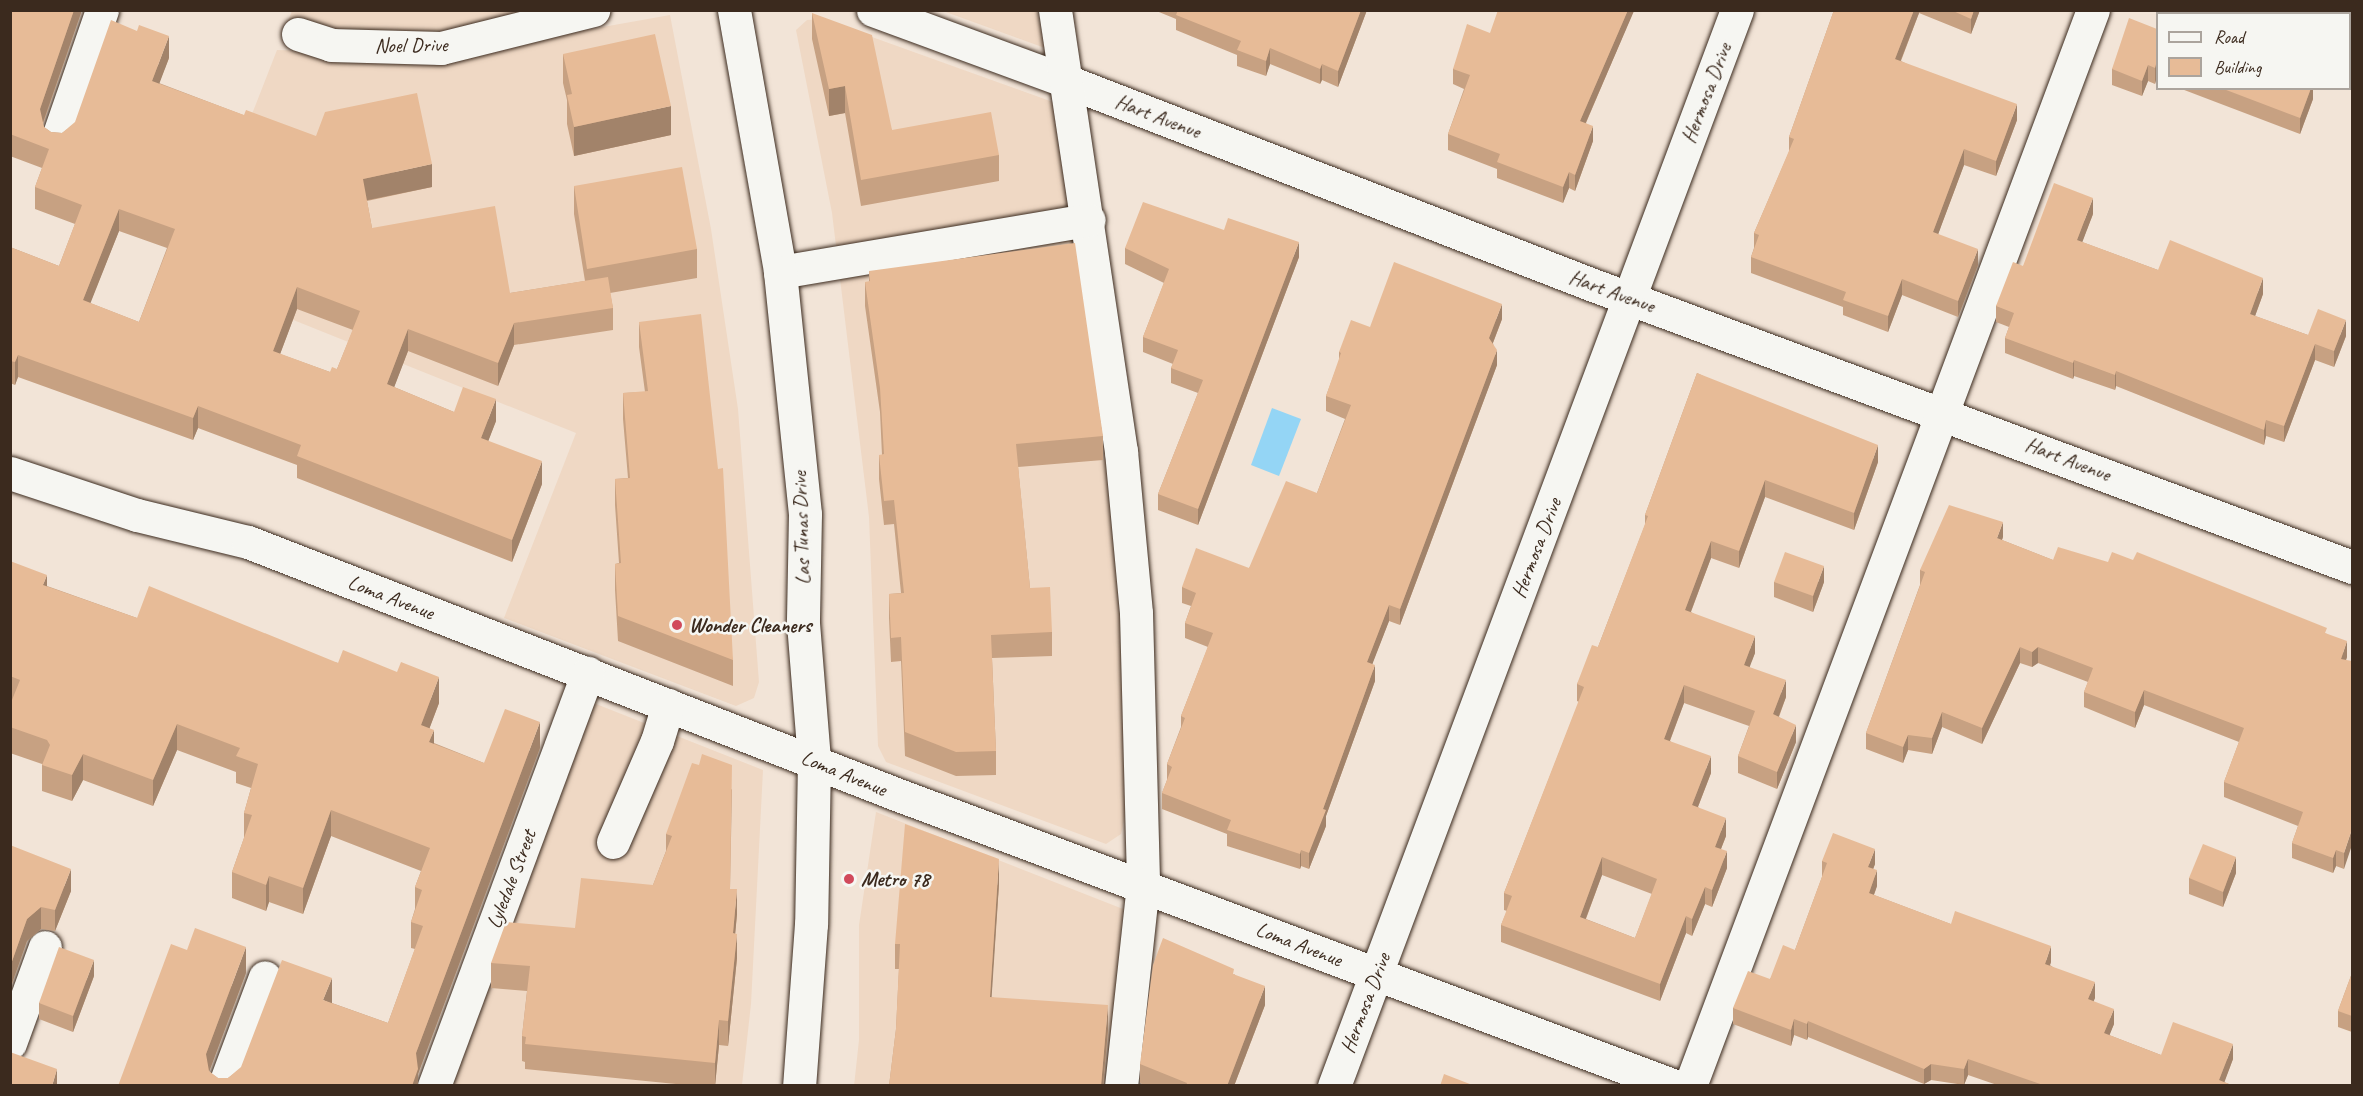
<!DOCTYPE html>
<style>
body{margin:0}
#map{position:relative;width:2363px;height:1096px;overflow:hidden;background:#f2e4d7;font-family:Caveat,sans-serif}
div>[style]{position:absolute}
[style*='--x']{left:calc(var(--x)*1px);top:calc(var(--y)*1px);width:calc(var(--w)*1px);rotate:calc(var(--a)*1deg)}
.built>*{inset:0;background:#efd8c4}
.water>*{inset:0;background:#94d5f5}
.roads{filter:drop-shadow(0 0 2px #3b2a1e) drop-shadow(0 0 2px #3b2a1e)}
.minor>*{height:33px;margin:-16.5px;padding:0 16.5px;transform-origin:16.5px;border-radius:16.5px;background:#f6f6f2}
.major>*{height:33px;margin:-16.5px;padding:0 16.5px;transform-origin:16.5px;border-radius:16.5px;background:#f6f6f2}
.wall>*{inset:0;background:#c7a182}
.shaded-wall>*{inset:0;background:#a2836a}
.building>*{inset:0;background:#e7bb97}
.dots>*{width:16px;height:16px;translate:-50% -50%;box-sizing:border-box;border:3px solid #f6f6f2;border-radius:50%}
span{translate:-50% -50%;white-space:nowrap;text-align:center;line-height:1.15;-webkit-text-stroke:5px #f6f6f2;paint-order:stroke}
.street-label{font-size:21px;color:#3b2a1e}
.poi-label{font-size:21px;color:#3b2a1e;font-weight:700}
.left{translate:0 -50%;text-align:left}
.frame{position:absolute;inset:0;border:12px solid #3b2a1e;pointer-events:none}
.legend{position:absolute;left:2156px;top:12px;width:195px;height:78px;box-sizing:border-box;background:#f6f6f2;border:2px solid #aba49d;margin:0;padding:8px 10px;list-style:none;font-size:18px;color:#3b2a1e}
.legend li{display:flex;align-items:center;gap:12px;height:30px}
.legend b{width:30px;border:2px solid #aba49d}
</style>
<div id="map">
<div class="built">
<div style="clip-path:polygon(292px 11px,531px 11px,437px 40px,331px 40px,287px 23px)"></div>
<div style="clip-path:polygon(943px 11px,1037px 11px,1045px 48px)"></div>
<div style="clip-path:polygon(670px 15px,711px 229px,738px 409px,759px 682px,754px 698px,736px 706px,504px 618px,576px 433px,188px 278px,277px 50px,446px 55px)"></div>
<div style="clip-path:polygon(822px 19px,1064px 106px,1115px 452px,1136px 766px,1121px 834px,1106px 844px,886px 762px,878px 746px,869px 517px,832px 213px,796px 30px,807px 20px)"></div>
<div style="clip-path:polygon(591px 702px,763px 770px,751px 1004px,742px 1085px,448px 1086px)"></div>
<div style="clip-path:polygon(876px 812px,1123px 909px,1108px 1085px,854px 1086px,859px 1040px,859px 925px)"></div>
</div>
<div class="water">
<div style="clip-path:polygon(1272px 408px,1301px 419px,1279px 476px,1251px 465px)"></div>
</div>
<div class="roads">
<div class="minor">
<div style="--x:873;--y:10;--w:209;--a:20.2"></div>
<div style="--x:1069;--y:82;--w:562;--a:21.18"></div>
<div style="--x:1593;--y:285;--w:810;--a:20.38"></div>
<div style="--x:1055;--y:10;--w:446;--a:81.5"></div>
<div style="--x:1121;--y:451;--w:163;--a:84.7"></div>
<div style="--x:1136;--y:613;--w:271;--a:88.5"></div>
<div style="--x:1143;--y:884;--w:203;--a:96.2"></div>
<div style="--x:298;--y:34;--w:35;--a:18"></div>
<div style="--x:331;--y:45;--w:110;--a:1.6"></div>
<div style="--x:441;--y:48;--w:157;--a:-14"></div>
<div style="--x:58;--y:137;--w:134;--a:-70.9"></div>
<div style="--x:780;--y:272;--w:313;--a:-9.6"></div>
<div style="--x:10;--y:473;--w:134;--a:18.3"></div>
<div style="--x:137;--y:515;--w:114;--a:13.7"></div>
<div style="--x:248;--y:542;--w:695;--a:21.25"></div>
<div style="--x:896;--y:794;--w:832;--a:20.55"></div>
<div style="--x:613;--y:842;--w:110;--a:-66.5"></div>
<div style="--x:657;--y:741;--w:38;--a:-73"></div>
<div style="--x:10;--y:1043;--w:102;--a:-70"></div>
<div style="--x:224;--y:1086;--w:116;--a:-69.4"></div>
<div style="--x:434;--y:1086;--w:441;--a:-69.6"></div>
<div style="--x:1334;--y:1086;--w:1149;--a:-69.47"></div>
<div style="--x:1690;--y:1086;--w:1149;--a:-69.47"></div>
</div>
<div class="major">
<div style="--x:734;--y:10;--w:266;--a:80"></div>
<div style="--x:780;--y:272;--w:243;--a:84.1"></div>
<div style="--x:805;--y:514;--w:109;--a:91.1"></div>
<div style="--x:803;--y:623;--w:137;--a:85.4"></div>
<div style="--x:814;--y:760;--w:164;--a:91"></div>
<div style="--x:811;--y:924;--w:162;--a:94.2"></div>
</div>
</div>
<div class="wall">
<div style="clip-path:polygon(evenodd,10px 10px,81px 10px,81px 13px,43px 124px,44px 127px,51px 132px,62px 133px,169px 58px,159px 83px,432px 187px,367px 201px,372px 228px,510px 293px,585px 281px,574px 214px,574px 186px,697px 249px,697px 278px,610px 293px,613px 308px,613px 330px,514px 345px,498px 386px,408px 351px,394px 387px,454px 412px,496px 421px,488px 441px,542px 484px,512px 562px,297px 478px,297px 465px,198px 428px,193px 440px,18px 377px,15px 385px,10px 383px,10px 247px,59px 266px,75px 224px,35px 209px,35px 187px,42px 168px,10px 156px,10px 10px,119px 231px,167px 248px,139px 322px,90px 303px,119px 231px,10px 10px,297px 309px,353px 330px,337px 369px,330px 372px,280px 354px,297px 309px)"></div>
<div style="clip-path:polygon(1154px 10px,1367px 10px,1338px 87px,1322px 80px,1320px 84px,1270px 64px,1266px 76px,1237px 66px,1237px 55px,1176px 30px,1176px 19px)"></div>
<div style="clip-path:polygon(1634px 10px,1586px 123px,1593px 141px,1575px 191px,1569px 188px,1563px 203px,1497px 178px,1497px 169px,1448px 150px,1448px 134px,1464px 89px,1453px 84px,1453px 69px,1490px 33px)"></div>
<div style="clip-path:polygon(1834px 10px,1980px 10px,1971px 34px,1919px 13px,1901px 61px,2017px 120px,1996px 176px,1964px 165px,1938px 234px,1978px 265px,1958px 317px,1902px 295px,1888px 332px,1843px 315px,1843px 307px,1751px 273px,1751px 257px,1754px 248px,1754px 233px,1789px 152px,1789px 137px)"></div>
<div style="clip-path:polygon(812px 13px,892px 130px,999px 155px,999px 181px,861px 206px,845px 113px,829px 116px,812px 39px)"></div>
<div style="clip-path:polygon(2157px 29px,2157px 80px,2156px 80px,2155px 84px,2148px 81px,2142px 96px,2112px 85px,2112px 69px)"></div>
<div style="clip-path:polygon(563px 54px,671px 135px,574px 156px,567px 124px,567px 100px,563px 83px)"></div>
<div style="clip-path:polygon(2179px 88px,2313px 88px,2313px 99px,2300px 134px)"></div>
<div style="clip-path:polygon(2093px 214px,2082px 242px,2158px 270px,2263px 294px,2255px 316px,2308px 335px,2346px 336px,2334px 367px,2315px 360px,2284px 442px,2266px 436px,2264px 445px,2116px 386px,2115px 390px,2074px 376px,2073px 379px,2005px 353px,2005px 338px,2009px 327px,1996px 322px,1996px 306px,2023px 266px)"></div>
<div style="clip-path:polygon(1125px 248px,1299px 257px,1198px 525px,1158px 510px,1158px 494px,1198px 393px,1171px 383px,1171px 368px,1173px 364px,1143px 352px,1143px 337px,1164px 283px,1125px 264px)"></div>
<div style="clip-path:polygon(869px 271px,1103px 436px,1103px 460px,1018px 467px,1030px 588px,1052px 632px,1052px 656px,992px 658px,996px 751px,996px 775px,956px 776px,905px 756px,901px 661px,891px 662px,889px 618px,889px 594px,901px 593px,894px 524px,884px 525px,879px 479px,879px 455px,882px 455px,880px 412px,865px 306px,865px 282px,869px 282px)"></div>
<div style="clip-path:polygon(1502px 319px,1493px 343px,1497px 365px,1400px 625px,1389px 621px,1372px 664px,1375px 681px,1326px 816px,1326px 826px,1309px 869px,1301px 866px,1300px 869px,1227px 846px,1227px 834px,1162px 809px,1162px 793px,1167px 780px,1167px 764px,1181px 727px,1181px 716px,1208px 647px,1185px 638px,1185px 623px,1191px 606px,1182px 603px,1182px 587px,1249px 568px,1317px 493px,1345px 419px,1326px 411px,1326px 396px,1339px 361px,1339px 352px,1370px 327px)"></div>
<div style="clip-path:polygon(639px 322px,733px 660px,733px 686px,618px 641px,615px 590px,615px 564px,619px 563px,615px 505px,615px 479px,628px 478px,623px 419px,623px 393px,645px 392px,639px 347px)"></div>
<div style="clip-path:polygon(evenodd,1697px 373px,1878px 462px,1854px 530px,1765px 497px,1739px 568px,1711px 558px,1691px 612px,1755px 653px,1749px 667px,1786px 697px,1779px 717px,1796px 742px,1777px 789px,1738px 773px,1738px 756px,1749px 726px,1684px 703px,1670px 741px,1711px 773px,1698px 807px,1726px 836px,1721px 849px,1727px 868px,1712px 907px,1705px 904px,1692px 936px,1686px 933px,1660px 1001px,1501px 942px,1501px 925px,1507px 911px,1504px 910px,1504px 893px,1579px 702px,1577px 701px,1577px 684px,1598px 647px,1645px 525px,1645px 515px,1697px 373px,1602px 875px,1652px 894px,1635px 938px,1586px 919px,1602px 875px)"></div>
<div style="clip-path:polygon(2003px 537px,2002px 540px,2053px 560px,2327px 634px,2347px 657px,2346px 660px,2344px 869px,2336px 866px,2333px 873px,2292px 858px,2292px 843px,2298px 826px,2224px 797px,2224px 782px,2239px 742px,2144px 705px,2135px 728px,2084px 707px,2084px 692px,2088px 682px,2038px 663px,2032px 667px,2020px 663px,1982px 744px,1942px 727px,1932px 754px,1908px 750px,1903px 763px,1866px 749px,1866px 733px,1920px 585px,1920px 570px)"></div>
<div style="clip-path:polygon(10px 561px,47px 586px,137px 618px,338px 663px,439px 703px,429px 729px,434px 743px,484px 763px,540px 748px,418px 1074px,418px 1086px,118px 1086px,246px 973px,209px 1072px,218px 1078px,228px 1078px,332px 1003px,388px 1023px,415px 949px,411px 948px,411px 922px,415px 909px,415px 887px,421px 871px,331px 836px,303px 914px,269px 902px,266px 911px,232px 898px,232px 872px,244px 838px,244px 813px,251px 788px,236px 783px,236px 772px,177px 750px,153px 806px,83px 780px,72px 801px,42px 791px,42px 764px,10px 753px,10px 705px,11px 702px,10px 702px)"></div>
<div style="clip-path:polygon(1774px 582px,1824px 582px,1813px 612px,1774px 597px)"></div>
<div style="clip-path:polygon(732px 789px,730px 889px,737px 914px,735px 934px,737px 958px,728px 1046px,719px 1045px,715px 1086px,696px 1086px,525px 1069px,525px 1062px,522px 1061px,522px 1036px,527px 991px,491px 988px,491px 963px,575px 928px,653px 885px,666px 851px,666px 834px)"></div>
<div style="clip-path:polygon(10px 845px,71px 891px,55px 931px,41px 929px,27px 941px,10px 989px)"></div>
<div style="clip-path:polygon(1822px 861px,1875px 864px,1873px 869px,1877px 886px,1874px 895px,2051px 962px,2050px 965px,2095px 998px,2093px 1001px,2114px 1024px,2109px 1035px,2161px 1055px,2233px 1059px,2224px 1082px,2234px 1086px,2000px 1086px,1968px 1075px,1964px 1085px,1931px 1080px,1924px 1084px,1808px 1037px,1807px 1040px,1794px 1035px,1791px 1046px,1733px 1024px,1733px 1008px,1770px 979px,1795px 950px,1822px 877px)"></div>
<div style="clip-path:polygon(2236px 873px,2223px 907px,2189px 894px,2189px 878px)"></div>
<div style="clip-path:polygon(999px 884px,991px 997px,1108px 1030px,1103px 1086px,889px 1086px,896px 1029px,899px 969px,895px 969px,895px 944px)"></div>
<div style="clip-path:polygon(2352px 973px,2352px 1032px,2338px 1027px,2338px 1011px)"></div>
<div style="clip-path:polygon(1234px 974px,1265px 1005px,1234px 1086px,1146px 1086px,1140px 1083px,1140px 1064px)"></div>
<div style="clip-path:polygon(94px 976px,73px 1032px,39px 1019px,39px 1003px)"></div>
</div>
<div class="shaded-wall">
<div style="clip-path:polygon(74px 10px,81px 10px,81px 13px,40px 131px,40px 109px)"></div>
<div style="clip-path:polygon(1361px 10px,1367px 10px,1338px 87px,1338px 71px)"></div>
<div style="clip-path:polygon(1628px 10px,1634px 10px,1634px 11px,1580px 136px,1580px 121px)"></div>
<div style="clip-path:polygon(1914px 10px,1919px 10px,1919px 13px,1895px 75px,1895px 59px)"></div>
<div style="clip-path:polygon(1974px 10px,1980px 10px,1971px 34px,1971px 19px)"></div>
<div style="clip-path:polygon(169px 36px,169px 58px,152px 103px,152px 81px)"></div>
<div style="clip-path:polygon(1270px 48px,1270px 64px,1266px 76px,1266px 61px)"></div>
<div style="clip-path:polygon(1322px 64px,1322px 80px,1320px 84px,1320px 69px)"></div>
<div style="clip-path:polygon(2156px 64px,2156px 80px,2155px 84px,2155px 68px)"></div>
<div style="clip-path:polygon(2148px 65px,2148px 81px,2142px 96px,2142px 81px)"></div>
<div style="clip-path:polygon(845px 86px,845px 113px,829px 116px,829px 89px)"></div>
<div style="clip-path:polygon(2311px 88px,2313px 88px,2313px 99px,2300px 134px,2300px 118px)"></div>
<div style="clip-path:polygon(2017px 104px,2017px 120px,1996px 176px,1996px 161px)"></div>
<div style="clip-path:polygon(671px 106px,671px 135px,574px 156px,574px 127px)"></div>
<div style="clip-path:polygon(1593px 126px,1593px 141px,1575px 191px,1575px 175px)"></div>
<div style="clip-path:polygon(1964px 149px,1964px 165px,1933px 248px,1933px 232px)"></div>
<div style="clip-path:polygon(432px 164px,432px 187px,363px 201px,363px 179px)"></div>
<div style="clip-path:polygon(1569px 172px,1569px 188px,1563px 203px,1563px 187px)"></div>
<div style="clip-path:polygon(2093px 198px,2093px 214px,2077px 256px,2077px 240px)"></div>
<div style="clip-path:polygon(119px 209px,119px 231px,83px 322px,83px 300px)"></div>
<div style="clip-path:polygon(1299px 242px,1299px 257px,1198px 525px,1198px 509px)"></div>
<div style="clip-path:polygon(1978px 249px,1978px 265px,1958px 317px,1958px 301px)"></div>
<div style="clip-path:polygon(2263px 278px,2263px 294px,2250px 330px,2250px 314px)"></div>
<div style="clip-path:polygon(1902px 279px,1902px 295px,1888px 332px,1888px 316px)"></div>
<div style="clip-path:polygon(297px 287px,297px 309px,273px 373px,273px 351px)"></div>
<div style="clip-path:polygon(1502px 304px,1502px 319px,1489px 353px,1489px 338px)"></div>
<div style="clip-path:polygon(2346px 320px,2346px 336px,2334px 367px,2334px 351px)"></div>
<div style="clip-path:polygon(514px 323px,514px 345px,498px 386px,498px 363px)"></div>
<div style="clip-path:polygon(408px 329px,408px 351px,387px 406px,387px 384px)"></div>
<div style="clip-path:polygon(2315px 344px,2315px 360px,2284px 442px,2284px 426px)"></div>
<div style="clip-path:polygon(1497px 350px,1497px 365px,1400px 625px,1400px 609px)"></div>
<div style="clip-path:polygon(18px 355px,18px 377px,15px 385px,15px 362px)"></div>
<div style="clip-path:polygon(2074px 360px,2074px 376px,2073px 379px,2073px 363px)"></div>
<div style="clip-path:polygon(2116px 371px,2116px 386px,2115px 390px,2115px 375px)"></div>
<div style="clip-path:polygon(496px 399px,496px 421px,481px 460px,481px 438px)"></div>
<div style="clip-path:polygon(198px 406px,198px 428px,193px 440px,193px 418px)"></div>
<div style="clip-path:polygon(2266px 420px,2266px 436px,2264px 445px,2264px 430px)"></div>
<div style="clip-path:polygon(1878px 445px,1878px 462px,1854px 530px,1854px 513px)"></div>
<div style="clip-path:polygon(542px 461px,542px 484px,512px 562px,512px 540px)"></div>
<div style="clip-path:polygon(1765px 480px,1765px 497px,1739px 568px,1739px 551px)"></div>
<div style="clip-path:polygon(2003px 522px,2003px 537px,1997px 553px,1997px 538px)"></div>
<div style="clip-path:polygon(1711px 541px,1711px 558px,1685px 627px,1685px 610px)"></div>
<div style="clip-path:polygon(1824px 566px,1824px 582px,1813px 612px,1813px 596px)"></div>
<div style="clip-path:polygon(47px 575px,47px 601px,43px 585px)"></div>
<div style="clip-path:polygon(1389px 605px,1389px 621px,1367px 678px,1367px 662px)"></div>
<div style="clip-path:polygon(1755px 636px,1755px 653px,1744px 682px,1744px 665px)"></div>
<div style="clip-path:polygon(2347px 641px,2347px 657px,2341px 674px,2341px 659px)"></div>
<div style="clip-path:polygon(2020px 647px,2020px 663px,1982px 744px,1982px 728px)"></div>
<div style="clip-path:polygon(2038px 647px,2038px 663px,2032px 667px,2032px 652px)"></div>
<div style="clip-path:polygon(1375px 665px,1375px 681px,1326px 816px,1326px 826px,1309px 869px,1309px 853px,1323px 809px)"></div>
<div style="clip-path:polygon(439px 677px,439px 703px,421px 751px,421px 725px)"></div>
<div style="clip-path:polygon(1786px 680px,1786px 697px,1773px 731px,1773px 714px)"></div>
<div style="clip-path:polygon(1684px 685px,1684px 703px,1664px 756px,1664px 739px)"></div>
<div style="clip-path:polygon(2144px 690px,2144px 705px,2135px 728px,2135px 712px)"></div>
<div style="clip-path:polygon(1942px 712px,1942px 727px,1932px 754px,1932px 738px)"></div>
<div style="clip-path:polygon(540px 722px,540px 748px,418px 1074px,418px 1086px,412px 1086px,416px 1053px)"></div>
<div style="clip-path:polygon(177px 724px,177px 750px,153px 806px,153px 780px)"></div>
<div style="clip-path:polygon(1796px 725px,1796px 742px,1777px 789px,1777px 772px)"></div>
<div style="clip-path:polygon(434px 730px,434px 756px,429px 742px)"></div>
<div style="clip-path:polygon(1908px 735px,1908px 750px,1903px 763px,1903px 747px)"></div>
<div style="clip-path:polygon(83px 754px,83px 780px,72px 801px,72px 775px)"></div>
<div style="clip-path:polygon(1711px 756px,1711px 773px,1692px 822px,1692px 805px)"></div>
<div style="clip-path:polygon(331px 810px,331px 836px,303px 914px,303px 888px)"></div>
<div style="clip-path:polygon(1726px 818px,1726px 836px,1715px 864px,1715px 847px)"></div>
<div style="clip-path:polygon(2352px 829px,2352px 845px,2344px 869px,2344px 853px)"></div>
<div style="clip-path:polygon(1875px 849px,1875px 864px,1868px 883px,1868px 867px)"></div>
<div style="clip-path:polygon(1301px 850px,1301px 866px,1300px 869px,1300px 854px)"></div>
<div style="clip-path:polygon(2336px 850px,2336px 866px,2333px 873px,2333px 858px)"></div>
<div style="clip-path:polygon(1727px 851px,1727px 868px,1712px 907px,1712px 890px)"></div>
<div style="clip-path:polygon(1602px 857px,1602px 875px,1580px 934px,1580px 917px)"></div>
<div style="clip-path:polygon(2236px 857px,2236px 873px,2223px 907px,2223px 892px)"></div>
<div style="clip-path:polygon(999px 859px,999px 884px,990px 1022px,990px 997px)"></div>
<div style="clip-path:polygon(71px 869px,71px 891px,55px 931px,55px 910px)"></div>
<div style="clip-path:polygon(1877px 870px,1877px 886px,1869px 908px,1869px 893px)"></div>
<div style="clip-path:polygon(269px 876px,269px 902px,266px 911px,266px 885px)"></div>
<div style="clip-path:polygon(1705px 887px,1705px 904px,1692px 936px,1692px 919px)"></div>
<div style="clip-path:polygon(737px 889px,737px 914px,733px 958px,733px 933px)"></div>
<div style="clip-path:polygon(41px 907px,41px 929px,27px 941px,10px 989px,10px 967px,27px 919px)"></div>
<div style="clip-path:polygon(1686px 916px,1686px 933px,1660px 1001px,1660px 984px)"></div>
<div style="clip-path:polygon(737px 934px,737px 958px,728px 1046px,728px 1021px)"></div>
<div style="clip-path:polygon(2051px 946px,2051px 962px,2045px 979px,2045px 964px)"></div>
<div style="clip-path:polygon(246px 947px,246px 973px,206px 1080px,206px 1054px)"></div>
<div style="clip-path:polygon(94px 960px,94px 976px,73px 1032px,73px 1016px)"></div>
<div style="clip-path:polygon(332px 978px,332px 1004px,323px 1000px)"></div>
<div style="clip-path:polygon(2095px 982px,2095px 998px,2088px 1015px,2088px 999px)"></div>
<div style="clip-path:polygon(1265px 986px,1265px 1005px,1234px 1086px,1227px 1086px)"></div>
<div style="clip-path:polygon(1108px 1005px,1108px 1030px,1103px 1086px,1101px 1086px)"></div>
<div style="clip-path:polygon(2114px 1009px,2114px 1024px,2104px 1049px,2104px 1033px)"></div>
<div style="clip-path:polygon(1794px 1019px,1794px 1035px,1791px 1046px,1791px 1030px)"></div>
<div style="clip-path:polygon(719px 1020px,719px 1045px,715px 1086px,715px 1063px)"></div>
<div style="clip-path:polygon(1808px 1021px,1808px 1037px,1807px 1040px,1807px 1024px)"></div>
<div style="clip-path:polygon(2233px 1044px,2233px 1059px,2223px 1086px,2219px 1080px)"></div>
<div style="clip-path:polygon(1968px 1059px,1968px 1075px,1964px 1085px,1964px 1069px)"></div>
<div style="clip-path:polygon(1931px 1064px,1931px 1080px,1924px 1084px,1924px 1069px)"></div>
<div style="clip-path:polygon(57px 1069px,57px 1086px,52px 1086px)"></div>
</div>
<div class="building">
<div style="clip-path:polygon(evenodd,10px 10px,74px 10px,40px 109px,44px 127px,51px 132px,62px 133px,75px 122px,111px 20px,137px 31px,139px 25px,169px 36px,152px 81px,244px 115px,246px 110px,316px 136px,325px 112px,417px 93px,432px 164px,363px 179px,372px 228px,495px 206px,510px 293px,608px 277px,613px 308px,514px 323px,498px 363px,408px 329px,387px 384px,454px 412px,463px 387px,496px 399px,481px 438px,542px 461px,512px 540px,297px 456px,301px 445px,198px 406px,193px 418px,18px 355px,15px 362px,10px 361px,10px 247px,59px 266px,82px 205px,35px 187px,49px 149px,10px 134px,10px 10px,119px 209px,175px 229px,139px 322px,83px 300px,119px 209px,10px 10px,297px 287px,360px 311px,337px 369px,332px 367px,330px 372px,273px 351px,297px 287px)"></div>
<div style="clip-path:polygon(1178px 10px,1361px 10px,1338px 71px,1322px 64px,1320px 69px,1270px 48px,1266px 61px,1237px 50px,1241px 41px,1176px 15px)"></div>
<div style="clip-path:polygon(1498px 10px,1628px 10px,1580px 121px,1593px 126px,1575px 175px,1569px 172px,1563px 187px,1497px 162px,1500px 154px,1448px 134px,1470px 75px,1453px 69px,1467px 24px,1490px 33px)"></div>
<div style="clip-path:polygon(1834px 10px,1914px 10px,1895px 59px,2017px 104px,1996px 161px,1964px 149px,1933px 232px,1978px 249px,1958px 301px,1902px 279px,1888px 316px,1843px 300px,1846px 292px,1751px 257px,1759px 235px,1754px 233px,1794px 139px,1789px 137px)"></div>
<div style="clip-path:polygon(1951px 10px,1974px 10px,1971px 19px)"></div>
<div style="clip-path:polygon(812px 13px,872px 35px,892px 130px,991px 112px,999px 155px,861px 180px,845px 86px,829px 89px)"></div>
<div style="clip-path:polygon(2129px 18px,2157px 29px,2157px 65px,2156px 64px,2155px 68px,2148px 65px,2142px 81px,2112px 69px)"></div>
<div style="clip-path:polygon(655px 34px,671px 106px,574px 127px,567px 95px,572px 94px,563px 54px)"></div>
<div style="clip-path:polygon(2221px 88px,2311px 88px,2300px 118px)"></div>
<div style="clip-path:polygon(682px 167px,697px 249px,587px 269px,574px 186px)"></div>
<div style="clip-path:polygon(2054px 183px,2093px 198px,2077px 240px,2158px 270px,2170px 240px,2263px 278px,2250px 314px,2308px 335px,2318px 309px,2346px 320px,2334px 351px,2315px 344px,2284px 426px,2266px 420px,2264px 430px,2116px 371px,2115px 375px,2074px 360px,2073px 363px,2005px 338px,2014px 313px,1996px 306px,2013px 262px,2023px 266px)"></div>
<div style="clip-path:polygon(1143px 202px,1224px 230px,1228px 218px,1299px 242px,1198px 509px,1158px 494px,1203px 380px,1171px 368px,1178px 350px,1143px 337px,1169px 269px,1125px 248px)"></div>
<div style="clip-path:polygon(1075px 243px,1103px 436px,1016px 444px,1030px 588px,1050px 587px,1052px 632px,991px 635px,996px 751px,956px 752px,905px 732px,901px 637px,891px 638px,889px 594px,904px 593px,894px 500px,884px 501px,879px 455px,884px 454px,880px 388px,865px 282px,870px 281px,869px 271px)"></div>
<div style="clip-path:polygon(1394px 262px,1502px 304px,1489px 338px,1497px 350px,1400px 609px,1389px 605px,1367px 662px,1375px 665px,1323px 809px,1326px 810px,1309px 853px,1301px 850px,1300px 854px,1227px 830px,1231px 820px,1162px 793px,1172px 767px,1167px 764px,1185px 718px,1181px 716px,1213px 633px,1185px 623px,1196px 593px,1182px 587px,1196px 548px,1249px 568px,1286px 481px,1317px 493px,1351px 405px,1326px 396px,1341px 353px,1339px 352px,1351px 320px,1370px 327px)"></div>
<div style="clip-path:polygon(701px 314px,718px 469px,723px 468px,733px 660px,618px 616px,615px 564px,621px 563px,615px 479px,630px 478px,623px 393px,648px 391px,639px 322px)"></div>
<div style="clip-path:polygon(evenodd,1697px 373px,1878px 445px,1854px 513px,1765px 480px,1739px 551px,1711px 541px,1685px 610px,1755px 636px,1744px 665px,1786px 680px,1773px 714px,1796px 725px,1777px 772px,1738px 756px,1755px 711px,1684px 685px,1664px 739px,1711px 756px,1692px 805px,1726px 818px,1715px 847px,1727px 851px,1712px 890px,1705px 887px,1692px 919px,1686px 916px,1660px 984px,1501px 925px,1512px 896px,1504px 893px,1584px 687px,1577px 684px,1592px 645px,1598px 647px,1648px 516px,1645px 515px,1697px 373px,1602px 857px,1657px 879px,1635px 938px,1580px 917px,1602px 857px)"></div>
<div style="clip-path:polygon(1949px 505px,2003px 522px,1997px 538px,2053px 560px,2058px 547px,2108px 562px,2112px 552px,2133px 560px,2137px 552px,2327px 628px,2325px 633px,2347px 641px,2341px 659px,2352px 661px,2352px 829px,2344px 853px,2336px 850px,2333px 858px,2292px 843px,2303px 812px,2224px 782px,2244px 728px,2144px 690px,2135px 712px,2084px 692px,2093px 668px,2038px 647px,2032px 652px,2020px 647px,1982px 728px,1942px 712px,1932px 738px,1908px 735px,1903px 747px,1866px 733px,1925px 572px,1920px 570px)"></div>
<div style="clip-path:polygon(1785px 552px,1824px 566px,1813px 596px,1774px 582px)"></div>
<div style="clip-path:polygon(10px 561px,47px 575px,43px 585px,137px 618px,149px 586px,338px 663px,343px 650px,397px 672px,401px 662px,439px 677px,421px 725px,434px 730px,429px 742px,484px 763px,505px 709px,540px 722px,416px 1053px,418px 1069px,412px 1086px,118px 1086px,171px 944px,187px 950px,195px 928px,246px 947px,206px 1054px,209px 1071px,218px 1078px,228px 1078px,241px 1067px,282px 960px,332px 978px,323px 1000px,388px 1023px,423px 926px,411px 922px,422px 890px,415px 887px,430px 848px,331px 810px,303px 888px,269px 876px,266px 885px,232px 872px,252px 815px,244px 813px,258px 764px,236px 756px,240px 748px,177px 724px,153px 780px,83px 754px,72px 775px,42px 765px,50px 745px,47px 740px,10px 727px,10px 705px,20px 680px,10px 676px)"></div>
<div style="clip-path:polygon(702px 754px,732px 765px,730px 889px,737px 889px,733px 933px,737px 934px,728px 1021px,719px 1020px,715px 1063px,525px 1044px,526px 1037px,522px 1036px,530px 966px,491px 963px,506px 922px,575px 928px,581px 878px,653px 885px,672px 836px,666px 834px,692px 763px,699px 765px)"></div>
<div style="clip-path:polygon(905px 824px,999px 859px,990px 997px,1108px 1005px,1101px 1086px,889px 1086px,896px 1029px,900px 944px,895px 944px)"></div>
<div style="clip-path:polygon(1833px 833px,1875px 849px,1868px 867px,1877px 870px,1869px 893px,1951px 924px,1955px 911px,2051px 946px,2045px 964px,2095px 982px,2088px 999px,2114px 1009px,2104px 1033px,2161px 1055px,2173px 1022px,2233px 1044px,2219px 1080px,2234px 1086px,2046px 1086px,1968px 1059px,1964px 1069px,1931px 1064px,1924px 1069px,1808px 1021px,1807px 1024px,1794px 1019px,1791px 1030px,1733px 1008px,1748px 971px,1770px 979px,1783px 945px,1795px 950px,1827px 863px,1822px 861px)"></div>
<div style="clip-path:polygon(2203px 844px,2236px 857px,2223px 892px,2189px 878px)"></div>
<div style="clip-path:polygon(10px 845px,71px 869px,55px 910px,41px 907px,27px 919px,10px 967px)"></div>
<div style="clip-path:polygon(1163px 938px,1234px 969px,1233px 974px,1265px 986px,1227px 1086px,1186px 1086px,1187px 1083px,1140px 1064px,1153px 965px)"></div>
<div style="clip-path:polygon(59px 947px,94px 960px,73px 1016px,39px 1003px)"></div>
<div style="clip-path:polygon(2352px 973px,2352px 1016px,2338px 1011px)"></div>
<div style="clip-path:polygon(10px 1052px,57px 1069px,52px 1086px,10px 1086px)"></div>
<div style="clip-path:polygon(1444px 1074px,1475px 1086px,1440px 1086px)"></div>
</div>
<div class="dots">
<div style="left:677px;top:625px;background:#d1495b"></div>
<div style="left:849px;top:879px;background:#d1495b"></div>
</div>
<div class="street-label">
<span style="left:411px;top:45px;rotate:-1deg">Noel Drive</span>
<span style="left:1706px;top:93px;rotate:-69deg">Hermosa Drive</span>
<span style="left:1158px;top:116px;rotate:21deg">Hart Avenue</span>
<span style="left:1612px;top:291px;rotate:20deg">Hart Avenue</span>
<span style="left:2068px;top:459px;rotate:21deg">Hart Avenue</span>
<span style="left:801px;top:528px;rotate:-92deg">Las Tunas Drive</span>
<span style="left:1536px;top:548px;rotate:-69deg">Hermosa Drive</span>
<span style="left:391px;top:597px;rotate:21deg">Loma Avenue</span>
<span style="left:844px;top:773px;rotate:22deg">Loma Avenue</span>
<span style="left:511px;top:879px;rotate:-69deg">Lyledale Street</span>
<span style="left:1299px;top:944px;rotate:21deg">Loma Avenue</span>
<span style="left:1365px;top:1003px;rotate:-69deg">Hermosa Drive</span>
</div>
<div class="poi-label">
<span class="left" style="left:689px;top:625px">Wonder Cleaners</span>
<span class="left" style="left:861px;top:879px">Metro 78</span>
</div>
<div class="frame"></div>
<ul class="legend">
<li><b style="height:8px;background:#f6f6f2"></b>Road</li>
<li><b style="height:16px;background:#e7bb97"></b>Building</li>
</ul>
</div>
